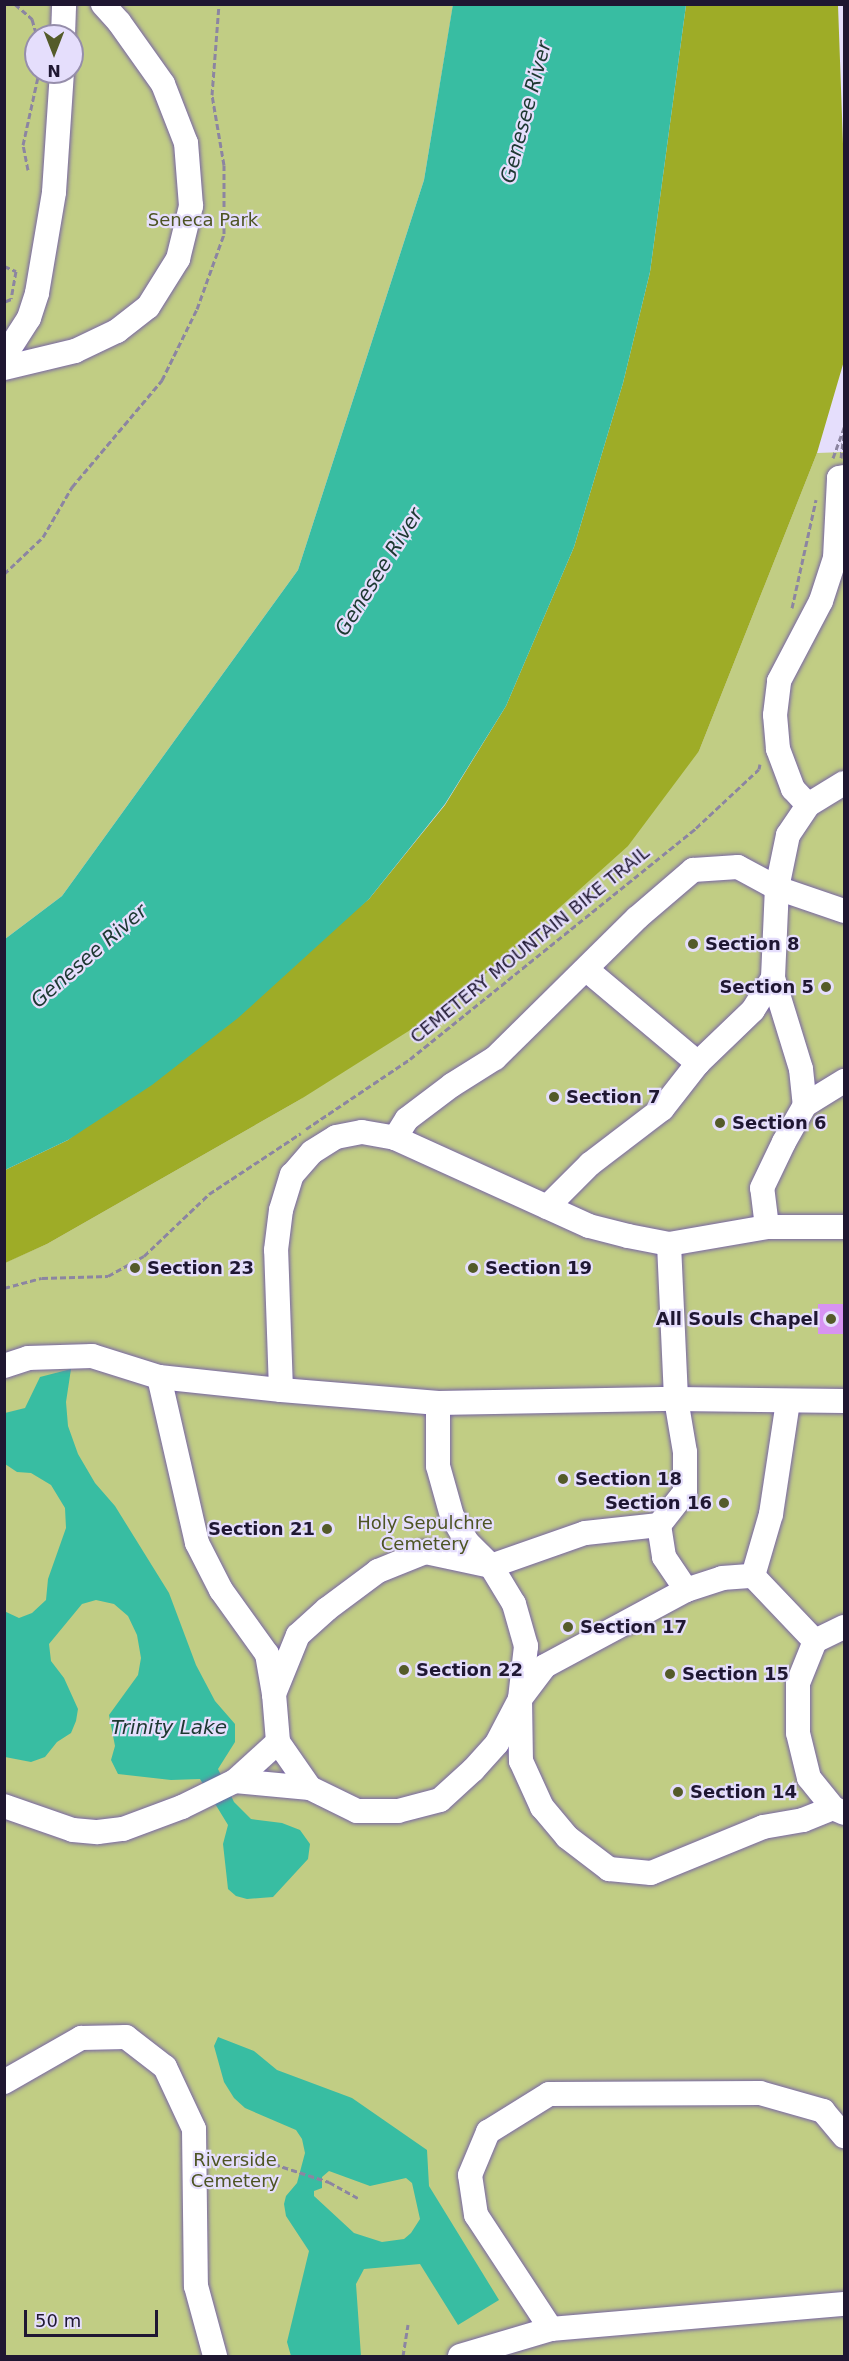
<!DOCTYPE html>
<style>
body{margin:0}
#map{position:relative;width:849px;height:2361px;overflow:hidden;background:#e5defc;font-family:"DejaVu Sans",sans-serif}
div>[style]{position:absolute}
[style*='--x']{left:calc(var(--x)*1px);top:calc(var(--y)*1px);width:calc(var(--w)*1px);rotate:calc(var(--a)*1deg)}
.green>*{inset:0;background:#c1cd84}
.forest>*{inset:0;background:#9eac27}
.water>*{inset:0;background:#38bda2}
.building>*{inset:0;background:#d793f2}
.path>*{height:3px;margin-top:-1.5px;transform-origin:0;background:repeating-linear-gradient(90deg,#8c85a1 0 6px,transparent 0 9px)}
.roads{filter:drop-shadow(0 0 2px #7764a6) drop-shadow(0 0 2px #7764a6)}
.minor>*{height:24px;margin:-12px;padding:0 12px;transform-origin:12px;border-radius:12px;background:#fff}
.dots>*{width:16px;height:16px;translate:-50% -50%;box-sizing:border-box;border:3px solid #e5defc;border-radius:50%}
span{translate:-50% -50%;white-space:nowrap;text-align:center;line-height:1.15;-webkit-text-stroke:4.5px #e5defc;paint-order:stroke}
.park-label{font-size:18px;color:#4d5423}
.poi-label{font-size:18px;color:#1f1732;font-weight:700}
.left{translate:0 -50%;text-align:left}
.right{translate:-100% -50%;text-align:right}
.street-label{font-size:18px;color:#1f1732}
.water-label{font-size:20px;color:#1d3831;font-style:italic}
.frame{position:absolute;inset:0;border:6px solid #1f1732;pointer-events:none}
.north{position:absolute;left:24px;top:24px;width:60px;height:60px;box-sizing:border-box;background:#e5defc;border:2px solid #968eab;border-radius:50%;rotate:180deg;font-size:16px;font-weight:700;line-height:24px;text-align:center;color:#1f1732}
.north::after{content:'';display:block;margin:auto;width:21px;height:27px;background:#545b29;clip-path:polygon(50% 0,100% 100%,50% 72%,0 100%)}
.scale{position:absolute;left:24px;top:2310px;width:134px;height:27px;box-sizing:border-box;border:3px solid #1f1732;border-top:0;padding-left:8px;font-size:18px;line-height:21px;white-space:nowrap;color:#1f1732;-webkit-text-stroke:4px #e5defc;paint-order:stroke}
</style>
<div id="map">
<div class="green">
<div style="clip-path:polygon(evenodd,5px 5px,453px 5px,424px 180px,298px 570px,62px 896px,5px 939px,5px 5px,36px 36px,72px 36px,72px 72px,36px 72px,36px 36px)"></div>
<div style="clip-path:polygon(844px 452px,844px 2356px,5px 2356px,4px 1263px,47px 1244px,301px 1099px,699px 751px,817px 453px)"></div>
</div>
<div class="forest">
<div style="clip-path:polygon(686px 5px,838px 5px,844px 172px,844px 361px,817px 453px,699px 751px,628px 846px,453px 1003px,301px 1099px,47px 1244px,5px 1263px,5px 1170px,68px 1140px,369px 899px,445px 805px,506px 706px,574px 547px,623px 383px,650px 272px)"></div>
</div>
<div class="water">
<div style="clip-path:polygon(453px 4px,686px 5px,650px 272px,623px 383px,574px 547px,506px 706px,445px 804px,369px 899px,238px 1018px,152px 1085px,68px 1140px,5px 1170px,5px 939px,62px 896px,298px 570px,424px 180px)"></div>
<div style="clip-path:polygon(71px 1369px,66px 1402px,68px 1426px,78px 1454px,95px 1483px,115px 1506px,169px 1593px,196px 1665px,215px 1701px,235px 1724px,235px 1742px,218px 1769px,234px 1802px,251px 1819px,282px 1823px,300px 1830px,310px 1844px,308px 1859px,273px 1897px,247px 1899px,236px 1896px,228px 1889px,223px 1844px,228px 1825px,200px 1779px,171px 1780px,118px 1774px,111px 1760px,115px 1746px,109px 1715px,138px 1675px,141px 1658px,137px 1635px,128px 1616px,114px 1604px,96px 1600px,82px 1604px,49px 1644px,51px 1661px,64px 1678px,78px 1709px,76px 1721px,71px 1733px,57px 1742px,45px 1757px,31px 1762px,5px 1757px,4px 1611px,19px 1618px,32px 1613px,46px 1600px,48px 1579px,66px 1528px,65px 1508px,51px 1485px,31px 1473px,17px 1472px,5px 1464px,5px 1413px,25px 1408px,40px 1377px)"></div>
<div style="clip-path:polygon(evenodd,218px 2037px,254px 2051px,277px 2070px,352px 2098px,427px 2150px,429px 2186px,499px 2300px,458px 2325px,420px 2264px,364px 2269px,356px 2284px,361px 2356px,291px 2356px,287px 2342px,309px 2251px,286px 2216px,284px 2204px,286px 2196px,297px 2183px,305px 2153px,302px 2139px,296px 2130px,245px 2108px,234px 2098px,224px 2082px,214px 2046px,218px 2037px,329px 2171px,370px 2186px,406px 2178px,412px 2183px,420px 2219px,411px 2233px,404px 2239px,382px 2242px,354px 2233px,314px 2196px,314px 2191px,322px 2188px,322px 2177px,329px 2171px)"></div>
</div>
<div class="building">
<div style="clip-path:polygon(818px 1304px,844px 1304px,844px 1334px,818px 1334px)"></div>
</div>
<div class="path">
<div style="--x:15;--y:4;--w:23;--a:41"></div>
<div style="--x:32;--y:19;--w:18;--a:74"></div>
<div style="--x:28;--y:170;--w:25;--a:-101"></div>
<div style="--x:23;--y:145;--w:75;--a:-77.6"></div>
<div style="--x:4;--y:266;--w:13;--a:23"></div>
<div style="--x:16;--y:271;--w:28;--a:100"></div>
<div style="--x:11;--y:299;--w:8;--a:157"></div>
<div style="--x:833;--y:458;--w:33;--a:-70"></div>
<div style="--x:841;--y:458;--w:26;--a:-83"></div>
<div style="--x:4;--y:574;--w:54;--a:-43.5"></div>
<div style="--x:43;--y:537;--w:58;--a:-59.9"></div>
<div style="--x:72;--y:487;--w:140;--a:-49.9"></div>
<div style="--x:162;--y:380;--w:79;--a:-63.8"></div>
<div style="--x:197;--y:309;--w:80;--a:-70.2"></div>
<div style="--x:224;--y:234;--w:69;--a:-90"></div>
<div style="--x:224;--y:165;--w:71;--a:-99.7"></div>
<div style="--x:212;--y:95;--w:91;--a:-85.6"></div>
<div style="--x:792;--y:608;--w:111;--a:-77.5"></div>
<div style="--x:306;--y:1129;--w:125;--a:-33.9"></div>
<div style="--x:410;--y:1059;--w:368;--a:-38.9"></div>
<div style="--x:696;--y:828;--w:86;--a:-43.1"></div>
<div style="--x:759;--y:769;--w:5;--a:-79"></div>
<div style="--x:4;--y:1288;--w:39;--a:-15"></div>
<div style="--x:42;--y:1278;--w:66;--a:-1.7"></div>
<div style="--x:108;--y:1276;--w:41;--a:-29.1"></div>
<div style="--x:144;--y:1256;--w:90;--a:-43.6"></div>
<div style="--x:209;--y:1194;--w:110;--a:-33.5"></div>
<div style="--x:255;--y:2154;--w:21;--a:28"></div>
<div style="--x:274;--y:2164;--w:58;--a:18.1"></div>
<div style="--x:329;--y:2182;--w:33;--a:29"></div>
<div style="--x:403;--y:2356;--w:32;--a:-81"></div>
</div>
<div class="roads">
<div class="minor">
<div style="--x:63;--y:36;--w:32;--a:-88"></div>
<div style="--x:4;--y:357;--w:46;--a:-57.3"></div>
<div style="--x:29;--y:318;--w:26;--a:-72"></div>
<div style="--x:37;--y:293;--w:102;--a:-80.4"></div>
<div style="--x:54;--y:192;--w:120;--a:-86.2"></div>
<div style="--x:4;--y:368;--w:73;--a:-13.5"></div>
<div style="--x:75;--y:351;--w:47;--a:-25.5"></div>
<div style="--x:117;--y:331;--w:39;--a:-38"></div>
<div style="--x:148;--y:307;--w:57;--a:-58"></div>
<div style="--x:178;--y:259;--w:55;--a:-76.2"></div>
<div style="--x:191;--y:206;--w:63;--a:-94.5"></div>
<div style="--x:186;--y:143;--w:63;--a:-111.3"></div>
<div style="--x:163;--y:84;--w:76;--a:-125.4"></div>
<div style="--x:119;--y:22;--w:24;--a:-132"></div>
<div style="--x:808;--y:805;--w:22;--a:-133"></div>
<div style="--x:793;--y:789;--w:43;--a:-110.6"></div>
<div style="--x:778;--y:749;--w:34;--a:-95"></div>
<div style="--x:775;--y:715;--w:34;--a:-83"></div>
<div style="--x:779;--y:681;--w:90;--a:-62.3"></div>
<div style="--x:821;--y:601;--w:45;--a:-72"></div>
<div style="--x:835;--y:558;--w:80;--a:-87.1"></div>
<div style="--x:839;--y:478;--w:5;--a:-11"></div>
<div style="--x:587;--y:970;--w:145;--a:40"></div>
<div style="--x:773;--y:978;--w:95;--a:72.9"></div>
<div style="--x:801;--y:1069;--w:36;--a:84"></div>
<div style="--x:395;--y:1138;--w:22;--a:-58"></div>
<div style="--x:407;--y:1119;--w:56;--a:-37.1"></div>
<div style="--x:452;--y:1085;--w:51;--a:-32.1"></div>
<div style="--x:495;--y:1058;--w:199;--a:-44.6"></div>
<div style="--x:637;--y:918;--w:74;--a:-40.6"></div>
<div style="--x:693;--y:870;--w:45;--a:-3.8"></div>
<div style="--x:738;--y:867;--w:44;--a:28.3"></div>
<div style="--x:777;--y:888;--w:71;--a:18.9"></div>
<div style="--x:547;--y:1207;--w:61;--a:-45"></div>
<div style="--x:590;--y:1164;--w:91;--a:-37.4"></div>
<div style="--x:662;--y:1109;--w:58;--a:-52"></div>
<div style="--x:698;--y:1063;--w:76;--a:-43.9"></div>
<div style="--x:753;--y:1010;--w:38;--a:-58"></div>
<div style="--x:773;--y:978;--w:90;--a:-87.5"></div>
<div style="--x:777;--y:888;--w:54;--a:-78.3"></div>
<div style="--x:788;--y:835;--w:36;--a:-56"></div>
<div style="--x:808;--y:805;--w:42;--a:-31.4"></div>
<div style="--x:767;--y:1227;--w:39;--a:-97"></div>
<div style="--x:762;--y:1188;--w:51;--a:-64.4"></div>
<div style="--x:784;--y:1142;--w:43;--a:-60.4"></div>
<div style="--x:805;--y:1105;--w:46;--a:-31.6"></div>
<div style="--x:669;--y:1244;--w:155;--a:87.4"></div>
<div style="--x:676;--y:1399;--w:54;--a:80.4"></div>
<div style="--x:685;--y:1452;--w:40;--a:90"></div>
<div style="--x:685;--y:1492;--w:42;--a:128.2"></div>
<div style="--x:659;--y:1525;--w:74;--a:173.8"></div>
<div style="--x:585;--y:1533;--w:100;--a:160.7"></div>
<div style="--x:491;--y:1566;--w:67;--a:-168"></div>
<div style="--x:425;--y:1552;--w:51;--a:158"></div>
<div style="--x:378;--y:1571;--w:64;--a:143.3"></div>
<div style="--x:327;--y:1609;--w:39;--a:138"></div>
<div style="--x:298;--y:1635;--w:64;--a:112.1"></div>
<div style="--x:274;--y:1694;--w:48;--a:85.2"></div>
<div style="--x:278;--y:1742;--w:56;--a:55.2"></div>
<div style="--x:310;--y:1788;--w:52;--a:26.1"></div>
<div style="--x:357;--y:1811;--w:41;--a:0"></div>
<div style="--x:398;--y:1811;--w:43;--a:-14.7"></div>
<div style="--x:440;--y:1800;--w:45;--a:-42.3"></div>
<div style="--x:473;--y:1770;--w:36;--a:-48"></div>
<div style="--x:497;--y:1743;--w:50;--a:-62.4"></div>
<div style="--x:520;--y:1699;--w:41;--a:-52.9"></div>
<div style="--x:545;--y:1666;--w:160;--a:-28.3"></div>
<div style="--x:686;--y:1590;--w:38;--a:-18"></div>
<div style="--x:722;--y:1578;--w:31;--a:-4"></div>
<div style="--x:753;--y:1576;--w:90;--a:46.4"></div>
<div style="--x:815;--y:1641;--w:45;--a:112"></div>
<div style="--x:798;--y:1683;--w:50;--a:90"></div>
<div style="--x:798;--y:1733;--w:46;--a:76.3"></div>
<div style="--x:809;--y:1778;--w:38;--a:51"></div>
<div style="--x:833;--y:1808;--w:12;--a:24"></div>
<div style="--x:4;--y:1366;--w:25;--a:-18"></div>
<div style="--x:28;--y:1358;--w:64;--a:-1.8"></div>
<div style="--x:92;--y:1356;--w:70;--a:17.4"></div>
<div style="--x:159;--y:1377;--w:123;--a:6.1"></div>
<div style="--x:281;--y:1390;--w:158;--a:4.7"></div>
<div style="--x:438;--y:1403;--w:238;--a:-1"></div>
<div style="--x:676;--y:1399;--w:168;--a:0.7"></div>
<div style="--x:159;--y:1377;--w:170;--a:77.1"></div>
<div style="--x:197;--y:1543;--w:53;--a:62.9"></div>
<div style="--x:221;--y:1590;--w:79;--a:54.3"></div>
<div style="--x:267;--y:1654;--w:41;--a:80.1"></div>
<div style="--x:281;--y:1390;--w:140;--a:-92"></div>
<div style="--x:276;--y:1250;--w:40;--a:-82.9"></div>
<div style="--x:281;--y:1210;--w:37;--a:-73"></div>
<div style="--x:292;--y:1175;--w:30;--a:-49"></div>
<div style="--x:312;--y:1152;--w:28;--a:-32"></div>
<div style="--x:336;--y:1137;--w:26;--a:-11"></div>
<div style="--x:362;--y:1132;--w:34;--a:10"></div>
<div style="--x:395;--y:1138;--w:213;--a:24.4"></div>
<div style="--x:589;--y:1226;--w:40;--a:14.4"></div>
<div style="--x:628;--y:1236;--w:42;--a:11"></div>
<div style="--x:669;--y:1244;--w:99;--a:-9.8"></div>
<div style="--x:767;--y:1227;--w:77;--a:0"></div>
<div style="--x:438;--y:1403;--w:63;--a:90"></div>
<div style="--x:438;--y:1466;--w:52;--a:74.4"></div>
<div style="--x:452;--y:1516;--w:30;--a:60"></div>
<div style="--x:467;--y:1542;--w:34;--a:45"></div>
<div style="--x:491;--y:1566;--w:44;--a:58.8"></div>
<div style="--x:514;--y:1604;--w:44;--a:74.1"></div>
<div style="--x:526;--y:1646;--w:53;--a:96.5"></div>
<div style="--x:520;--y:1699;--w:62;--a:89.1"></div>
<div style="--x:521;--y:1761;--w:51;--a:65.5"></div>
<div style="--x:542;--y:1807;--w:39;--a:50"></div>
<div style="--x:567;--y:1837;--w:53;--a:37.3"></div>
<div style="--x:609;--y:1869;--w:42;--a:5.4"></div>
<div style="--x:651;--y:1873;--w:121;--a:-22.3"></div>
<div style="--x:763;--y:1827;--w:41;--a:-9.9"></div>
<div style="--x:803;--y:1820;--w:32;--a:-22"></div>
<div style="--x:659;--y:1525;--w:32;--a:81"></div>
<div style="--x:664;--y:1557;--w:40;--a:56"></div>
<div style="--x:753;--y:1576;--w:65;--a:-73.8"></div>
<div style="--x:771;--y:1514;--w:114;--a:-81.4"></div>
<div style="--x:815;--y:1641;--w:32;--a:-26"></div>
<div style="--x:235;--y:1781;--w:75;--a:5.3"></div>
<div style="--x:4;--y:1806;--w:73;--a:19.2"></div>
<div style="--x:73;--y:1830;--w:25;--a:5"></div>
<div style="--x:98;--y:1832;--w:25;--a:-7"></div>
<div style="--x:123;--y:1829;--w:63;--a:-20.4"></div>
<div style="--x:182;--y:1807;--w:59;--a:-26.1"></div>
<div style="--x:235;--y:1781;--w:58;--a:-42.2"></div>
<div style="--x:4;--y:2082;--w:89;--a:-29.7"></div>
<div style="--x:81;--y:2038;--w:45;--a:-1.3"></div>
<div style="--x:126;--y:2037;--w:49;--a:37.6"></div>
<div style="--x:165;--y:2067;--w:68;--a:64.9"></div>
<div style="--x:194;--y:2129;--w:157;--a:89.3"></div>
<div style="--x:196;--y:2286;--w:73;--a:74.8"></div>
<div style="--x:551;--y:2329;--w:136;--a:-123.3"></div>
<div style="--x:476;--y:2215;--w:40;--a:-98.5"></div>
<div style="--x:470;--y:2175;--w:47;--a:-67.3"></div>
<div style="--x:488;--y:2132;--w:72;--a:-31.9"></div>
<div style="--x:549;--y:2094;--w:211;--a:-0.3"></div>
<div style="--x:760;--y:2093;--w:66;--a:15.9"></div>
<div style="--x:823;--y:2111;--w:33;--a:50"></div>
<div style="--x:460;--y:2356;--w:95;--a:-16.5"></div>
<div style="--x:551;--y:2329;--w:294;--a:-4.9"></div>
</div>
</div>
<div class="dots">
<div style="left:693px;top:944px;background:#545b29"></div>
<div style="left:826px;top:987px;background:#545b29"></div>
<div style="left:554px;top:1097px;background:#545b29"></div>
<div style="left:720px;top:1123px;background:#545b29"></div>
<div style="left:135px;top:1268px;background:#545b29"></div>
<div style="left:473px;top:1268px;background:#545b29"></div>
<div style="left:831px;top:1319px;background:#545b29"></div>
<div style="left:563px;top:1479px;background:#545b29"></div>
<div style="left:724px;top:1503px;background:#545b29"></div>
<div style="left:327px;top:1529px;background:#545b29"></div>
<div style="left:568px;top:1627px;background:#545b29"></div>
<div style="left:404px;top:1670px;background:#545b29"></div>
<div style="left:670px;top:1674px;background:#545b29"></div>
<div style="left:678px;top:1792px;background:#545b29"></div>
</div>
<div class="park-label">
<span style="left:203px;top:220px">Seneca Park</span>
<span style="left:425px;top:1534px">Holy Sepulchre<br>Cemetery</span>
<span style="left:235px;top:2171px">Riverside<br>Cemetery</span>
</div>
<div class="poi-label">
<span class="left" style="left:705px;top:944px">Section 8</span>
<span class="right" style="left:814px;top:987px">Section 5</span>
<span class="left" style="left:566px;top:1097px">Section 7</span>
<span class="left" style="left:732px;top:1123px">Section 6</span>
<span class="left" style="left:147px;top:1268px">Section 23</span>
<span class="left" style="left:485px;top:1268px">Section 19</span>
<span class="right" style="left:819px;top:1319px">All Souls Chapel</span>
<span class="left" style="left:575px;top:1479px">Section 18</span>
<span class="right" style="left:712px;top:1503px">Section 16</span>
<span class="right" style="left:315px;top:1529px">Section 21</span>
<span class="left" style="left:580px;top:1627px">Section 17</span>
<span class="left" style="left:416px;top:1670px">Section 22</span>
<span class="left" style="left:682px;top:1674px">Section 15</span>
<span class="left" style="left:690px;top:1792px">Section 14</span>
</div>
<div class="street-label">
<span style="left:530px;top:945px;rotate:-39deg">CEMETERY MOUNTAIN BIKE TRAIL</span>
</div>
<div class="water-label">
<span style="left:526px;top:112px;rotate:-75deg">Genesee River</span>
<span style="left:379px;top:572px;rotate:-58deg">Genesee River</span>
<span style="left:89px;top:956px;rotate:-41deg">Genesee River</span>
<span style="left:169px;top:1727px">Trinity Lake</span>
</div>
<div class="frame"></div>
<div class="north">N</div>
<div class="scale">50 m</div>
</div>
